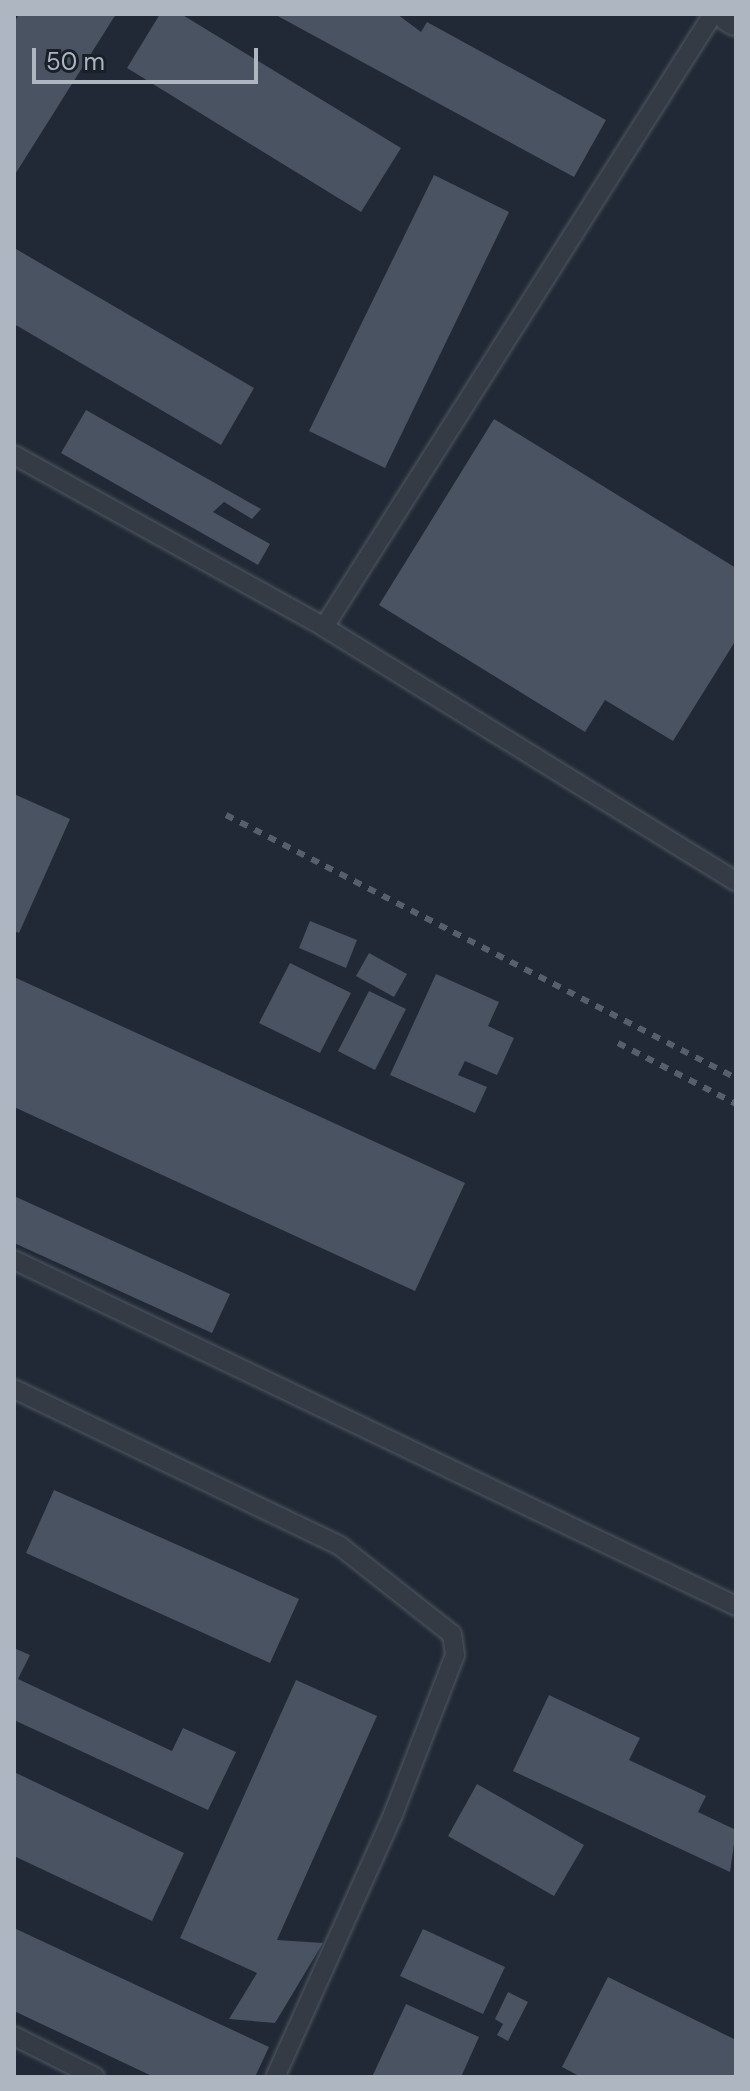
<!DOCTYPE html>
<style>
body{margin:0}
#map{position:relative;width:750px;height:2091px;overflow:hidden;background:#202935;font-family:"DM Sans",sans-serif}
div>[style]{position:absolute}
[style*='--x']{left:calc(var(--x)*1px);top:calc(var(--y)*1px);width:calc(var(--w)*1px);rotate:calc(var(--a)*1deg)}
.building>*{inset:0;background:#495361}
.roads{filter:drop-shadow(0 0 2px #515963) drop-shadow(0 0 2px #515963)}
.lane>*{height:18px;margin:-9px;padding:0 9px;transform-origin:9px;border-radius:9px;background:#343b45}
.street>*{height:36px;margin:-18px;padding:0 18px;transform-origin:18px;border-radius:18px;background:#343b45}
.rail>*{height:6px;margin-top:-3px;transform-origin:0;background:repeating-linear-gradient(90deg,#565f6c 0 8px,transparent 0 16px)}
span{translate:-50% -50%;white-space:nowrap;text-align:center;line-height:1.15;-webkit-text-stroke:6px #19202a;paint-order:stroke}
.frame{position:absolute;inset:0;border:16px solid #aeb6c2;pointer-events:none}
.scale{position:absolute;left:32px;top:48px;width:226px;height:36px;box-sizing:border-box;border:4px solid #aeb6c2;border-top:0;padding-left:10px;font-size:24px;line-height:28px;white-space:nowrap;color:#aeb6c2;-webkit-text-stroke:6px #19202a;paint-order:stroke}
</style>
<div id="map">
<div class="building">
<div style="clip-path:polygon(19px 14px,116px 14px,14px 176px,14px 23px)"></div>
<div style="clip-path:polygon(160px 14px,181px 14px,401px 148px,361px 212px,127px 68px)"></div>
<div style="clip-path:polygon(274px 14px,397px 14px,421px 32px,427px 22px,606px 120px,574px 177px)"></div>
<div style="clip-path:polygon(434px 175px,509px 212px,385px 468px,309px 431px)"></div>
<div style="clip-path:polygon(16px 249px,254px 388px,221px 445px,14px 324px)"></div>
<div style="clip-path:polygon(86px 410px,261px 509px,252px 519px,224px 502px,213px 512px,270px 544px,258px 565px,61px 453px)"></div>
<div style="clip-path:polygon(494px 419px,736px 568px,736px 640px,673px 741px,605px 700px,585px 732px,379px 605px)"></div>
<div style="clip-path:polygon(14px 794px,70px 819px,19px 933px,14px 931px)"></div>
<div style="clip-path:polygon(310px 921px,357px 940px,346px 968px,299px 948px)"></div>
<div style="clip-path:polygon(369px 953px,407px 974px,394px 997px,356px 976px)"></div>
<div style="clip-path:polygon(290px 963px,351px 993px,320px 1053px,259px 1023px)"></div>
<div style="clip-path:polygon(436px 974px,499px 1002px,488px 1026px,514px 1038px,497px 1075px,465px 1061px,458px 1075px,487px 1087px,475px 1113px,390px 1075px)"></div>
<div style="clip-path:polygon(14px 977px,465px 1183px,415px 1291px,14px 1107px)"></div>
<div style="clip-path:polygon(369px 991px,406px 1009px,375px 1070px,338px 1051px)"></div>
<div style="clip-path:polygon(14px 1196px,230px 1294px,212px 1333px,14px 1243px)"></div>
<div style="clip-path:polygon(54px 1490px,299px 1599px,270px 1663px,26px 1553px)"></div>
<div style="clip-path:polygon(14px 1648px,30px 1655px,18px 1679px,172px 1751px,183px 1728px,236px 1752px,208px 1810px,14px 1720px)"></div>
<div style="clip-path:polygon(296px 1680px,377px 1716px,277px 1940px,323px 1943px,275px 2023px,229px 2019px,257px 1973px,180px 1938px)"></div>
<div style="clip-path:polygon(549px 1695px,640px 1738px,629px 1760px,706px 1796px,698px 1812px,736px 1830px,730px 1872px,513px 1771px)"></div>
<div style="clip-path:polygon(14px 1772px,184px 1853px,152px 1921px,14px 1856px)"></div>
<div style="clip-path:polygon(477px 1784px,584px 1845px,554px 1896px,448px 1836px)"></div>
<div style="clip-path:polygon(14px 1928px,269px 2047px,255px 2077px,154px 2077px,14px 2011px)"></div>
<div style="clip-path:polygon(423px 1929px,505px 1967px,483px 2014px,400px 1976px)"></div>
<div style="clip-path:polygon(608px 1977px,736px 2040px,736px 2077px,581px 2077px,562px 2067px)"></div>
<div style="clip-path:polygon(508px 1992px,528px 2002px,508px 2041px,497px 2035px,503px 2024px,495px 2019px)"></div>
<div style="clip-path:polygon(406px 2004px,479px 2037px,461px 2077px,372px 2077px)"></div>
</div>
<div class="roads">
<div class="lane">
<div style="--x:14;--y:455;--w:355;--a:29"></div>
<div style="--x:324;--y:627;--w:484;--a:31.7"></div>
<div style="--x:324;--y:627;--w:726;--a:-57.6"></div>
<div style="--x:14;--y:1260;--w:801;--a:25.6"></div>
<div style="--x:14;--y:1389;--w:362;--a:25.7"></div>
<div style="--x:340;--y:1546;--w:142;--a:38.2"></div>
<div style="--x:452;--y:1634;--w:21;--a:82"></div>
<div style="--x:455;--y:1655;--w:172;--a:111.2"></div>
<div style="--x:393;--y:1815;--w:287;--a:114.2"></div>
<div style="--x:14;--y:2036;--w:91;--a:26.8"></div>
</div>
<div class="street">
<div style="--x:731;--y:14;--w:6;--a:31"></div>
</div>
</div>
<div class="rail">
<div style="--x:226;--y:815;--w:574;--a:27.28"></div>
<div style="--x:618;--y:1043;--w:133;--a:27.3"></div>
</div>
<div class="frame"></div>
<div class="scale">50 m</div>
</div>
